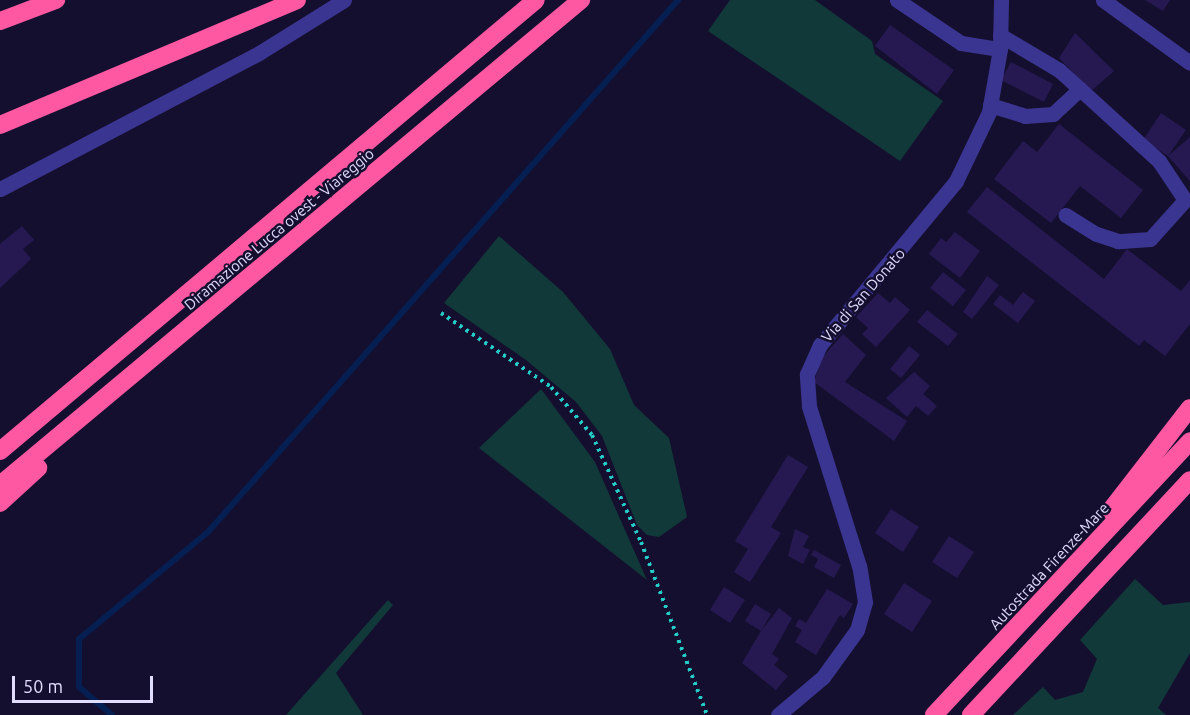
<!DOCTYPE html>
<style>
body{margin:0}
#map{position:relative;width:1190px;height:715px;overflow:hidden;background:#150f2f;font-family:Ubuntu,sans-serif}
div>[style]{position:absolute}
[style*='--x']{left:calc(var(--x)*1px);top:calc(var(--y)*1px);width:calc(var(--w)*1px);rotate:calc(var(--a)*1deg)}
.green>*{inset:0;background:#113939}
.stream>*{height:6px;margin:-3px;padding:0 3px;transform-origin:3px;border-radius:3px;background:#051f52}
.building>*{inset:0;background:#261952}
.path>*{height:4px;margin-top:-2px;transform-origin:0;background:repeating-linear-gradient(90deg,#23ccc7 0 3px,transparent 0 7.5px)}
.minor>*{height:15px;margin:-7.5px;padding:0 7.5px;transform-origin:7.5px;border-radius:7.5px;background:#3b3592}
.highway>*{height:18px;margin:-9px;padding:0 9px;transform-origin:9px;border-radius:9px;background:#ff58a3}
span{translate:-50% -50%;white-space:nowrap;text-align:center;line-height:1.15;-webkit-text-stroke:5px #150f2f;paint-order:stroke}
.street-label{font-size:15px;color:#e1ddff}
.scale{position:absolute;left:12px;top:676px;width:141px;height:27px;box-sizing:border-box;border:3px solid #e1ddff;border-top:0;padding-left:8px;font-size:18px;line-height:21px;white-space:nowrap;color:#e1ddff;-webkit-text-stroke:4px #150f2f;paint-order:stroke}
</style>
<div id="map">
<div class="green">
<div style="clip-path:polygon(730px 0,815px 0,872px 41px,875px 54px,943px 101px,900px 161px,708px 31px)"></div>
<div style="clip-path:polygon(499px 236px,563px 292px,610px 349px,634px 405px,669px 438px,687px 517px,659px 537px,647px 535px,637px 525px,602px 436px,576px 402px,526px 360px,444px 303px)"></div>
<div style="clip-path:polygon(541px 389px,595px 462px,647px 580px,479px 448px)"></div>
<div style="clip-path:polygon(1135px 579px,1163px 605px,1190px 602px,1190px 653px,1158px 708px,1166px 715px,1013px 715px,1043px 687px,1055px 700px,1083px 692px,1097px 659px,1080px 640px)"></div>
<div style="clip-path:polygon(388px 600px,393px 605px,336px 673px,363px 715px,286px 715px)"></div>
</div>
<div class="stream">
<div style="--x:112;--y:715;--w:43;--a:-139.7"></div>
<div style="--x:79;--y:687;--w:48;--a:-90"></div>
<div style="--x:79;--y:639;--w:168;--a:-39.7"></div>
<div style="--x:208;--y:532;--w:710;--a:-48.54"></div>
</div>
<div class="building">
<div style="clip-path:polygon(1145px 0,1170px 0,1163px 11px)"></div>
<div style="clip-path:polygon(890px 25px,954px 70px,937px 94px,875px 46px)"></div>
<div style="clip-path:polygon(1075px 33px,1114px 71px,1091px 91px,1059px 58px)"></div>
<div style="clip-path:polygon(1011px 62px,1053px 84px,1044px 102px,1001px 80px)"></div>
<div style="clip-path:polygon(1161px 113px,1186px 130px,1168px 156px,1190px 137px,1190px 181px,1168px 156px,1143px 140px)"></div>
<div style="clip-path:polygon(1059px 124px,1143px 190px,1121px 218px,1080px 186px,1051px 223px,994px 179px,1023px 141px,1037px 152px)"></div>
<div style="clip-path:polygon(987px 187px,1104px 279px,1127px 249px,1181px 291px,1190px 280px,1190px 324px,1165px 356px,1144px 340px,1139px 346px,967px 212px)"></div>
<div style="clip-path:polygon(22px 226px,34px 240px,23px 249px,31px 259px,0 288px,0 244px)"></div>
<div style="clip-path:polygon(955px 232px,980px 251px,960px 278px,929px 254px,941px 238px,946px 242px)"></div>
<div style="clip-path:polygon(943px 272px,966px 290px,953px 306px,930px 288px)"></div>
<div style="clip-path:polygon(987px 276px,999px 285px,972px 319px,963px 312px)"></div>
<div style="clip-path:polygon(1023px 292px,1035px 301px,1018px 323px,993px 304px,1000px 295px,1013px 305px)"></div>
<div style="clip-path:polygon(878px 293px,890px 303px,895px 297px,910px 310px,876px 347px,862px 334px,868px 328px,856px 317px)"></div>
<div style="clip-path:polygon(927px 310px,958px 334px,948px 346px,917px 322px)"></div>
<div style="clip-path:polygon(843px 334px,866px 355px,845px 382px,907px 421px,894px 441px,814px 382px,820px 360px)"></div>
<div style="clip-path:polygon(909px 346px,920px 355px,901px 378px,890px 369px)"></div>
<div style="clip-path:polygon(914px 372px,930px 386px,923px 394px,937px 406px,928px 416px,916px 406px,907px 417px,886px 398px)"></div>
<div style="clip-path:polygon(788px 455px,808px 467px,771px 527px,781px 533px,750px 582px,734px 572px,748px 549px,735px 541px)"></div>
<div style="clip-path:polygon(891px 509px,919px 527px,903px 552px,875px 533px)"></div>
<div style="clip-path:polygon(795px 529px,809px 536px,803px 547px,810px 550px,803px 564px,788px 556px)"></div>
<div style="clip-path:polygon(949px 536px,974px 552px,957px 578px,932px 562px)"></div>
<div style="clip-path:polygon(814px 550px,841px 565px,834px 578px,814px 567px,818px 559px,811px 555px)"></div>
<div style="clip-path:polygon(904px 583px,932px 601px,912px 632px,884px 614px)"></div>
<div style="clip-path:polygon(724px 587px,745px 600px,730px 623px,710px 610px)"></div>
<div style="clip-path:polygon(827px 589px,853px 604px,844px 618px,840px 615px,816px 655px,795px 642px,802px 630px,795px 626px,799px 619px,806px 623px)"></div>
<div style="clip-path:polygon(755px 604px,771px 614px,761px 631px,779px 608px,792px 618px,772px 654px,779px 659px,774px 665px,788px 676px,776px 690px,742px 663px,761px 631px,745px 621px)"></div>
</div>
<div class="path">
<div style="--x:441;--y:313;--w:133;--a:33.9"></div>
<div style="--x:551;--y:387;--w:63;--a:49.5"></div>
<div style="--x:592;--y:435;--w:118;--a:65.4"></div>
<div style="--x:641;--y:542;--w:185;--a:69.1"></div>
</div>
<div class="minor">
<div style="--x:897;--y:0;--w:77;--a:33.9"></div>
<div style="--x:961;--y:43;--w:39;--a:9"></div>
<div style="--x:1103;--y:0;--w:107;--a:35.9"></div>
<div style="--x:1000;--y:35;--w:69;--a:30.7"></div>
<div style="--x:1059;--y:70;--w:135;--a:42.3"></div>
<div style="--x:1159;--y:161;--w:47;--a:56.3"></div>
<div style="--x:1185;--y:200;--w:52;--a:131.9"></div>
<div style="--x:1150;--y:239;--w:32;--a:176"></div>
<div style="--x:1118;--y:241;--w:23;--a:-162"></div>
<div style="--x:1096;--y:234;--w:36;--a:-148"></div>
<div style="--x:990;--y:105;--w:37;--a:17"></div>
<div style="--x:1025;--y:116;--w:28;--a:-4"></div>
<div style="--x:1053;--y:114;--w:37;--a:-43"></div>
<div style="--x:0;--y:189;--w:293;--a:-27.7"></div>
<div style="--x:259;--y:53;--w:100;--a:-31.9"></div>
<div style="--x:778;--y:715;--w:59;--a:-40.2"></div>
<div style="--x:823;--y:677;--w:58;--a:-54.1"></div>
<div style="--x:857;--y:630;--w:29;--a:-74"></div>
<div style="--x:865;--y:602;--w:36;--a:-99"></div>
<div style="--x:859;--y:566;--w:168;--a:-107.4"></div>
<div style="--x:809;--y:406;--w:32;--a:-94"></div>
<div style="--x:807;--y:374;--w:32;--a:-66"></div>
<div style="--x:820;--y:345;--w:213;--a:-50.3"></div>
<div style="--x:956;--y:181;--w:76;--a:-64.4"></div>
<div style="--x:989;--y:112;--w:64;--a:-80.1"></div>
<div style="--x:1000;--y:49;--w:49;--a:-88.8"></div>
</div>
<div class="highway">
<div style="--x:0;--y:21;--w:60;--a:-20.6"></div>
<div style="--x:0;--y:125;--w:322;--a:-22.8"></div>
<div style="--x:0;--y:451;--w:700;--a:-40.08"></div>
<div style="--x:0;--y:485;--w:757;--a:-39.85"></div>
<div style="--x:0;--y:503;--w:52;--a:-42.6"></div>
<div style="--x:1110;--y:511;--w:130;--a:-52.2"></div>
<div style="--x:934;--y:715;--w:375;--a:-46.9"></div>
<div style="--x:971;--y:715;--w:321;--a:-47"></div>
</div>
<div class="street-label">
<span style="left:279px;top:229px;rotate:-40deg">Diramazione Lucca ovest - Viareggio</span>
<span style="left:863px;top:295px;rotate:-49deg">Via di San Donato</span>
<span style="left:1049px;top:566px;rotate:-47deg">Autostrada Firenze-Mare</span>
</div>
<div class="scale">50 m</div>
</div>
